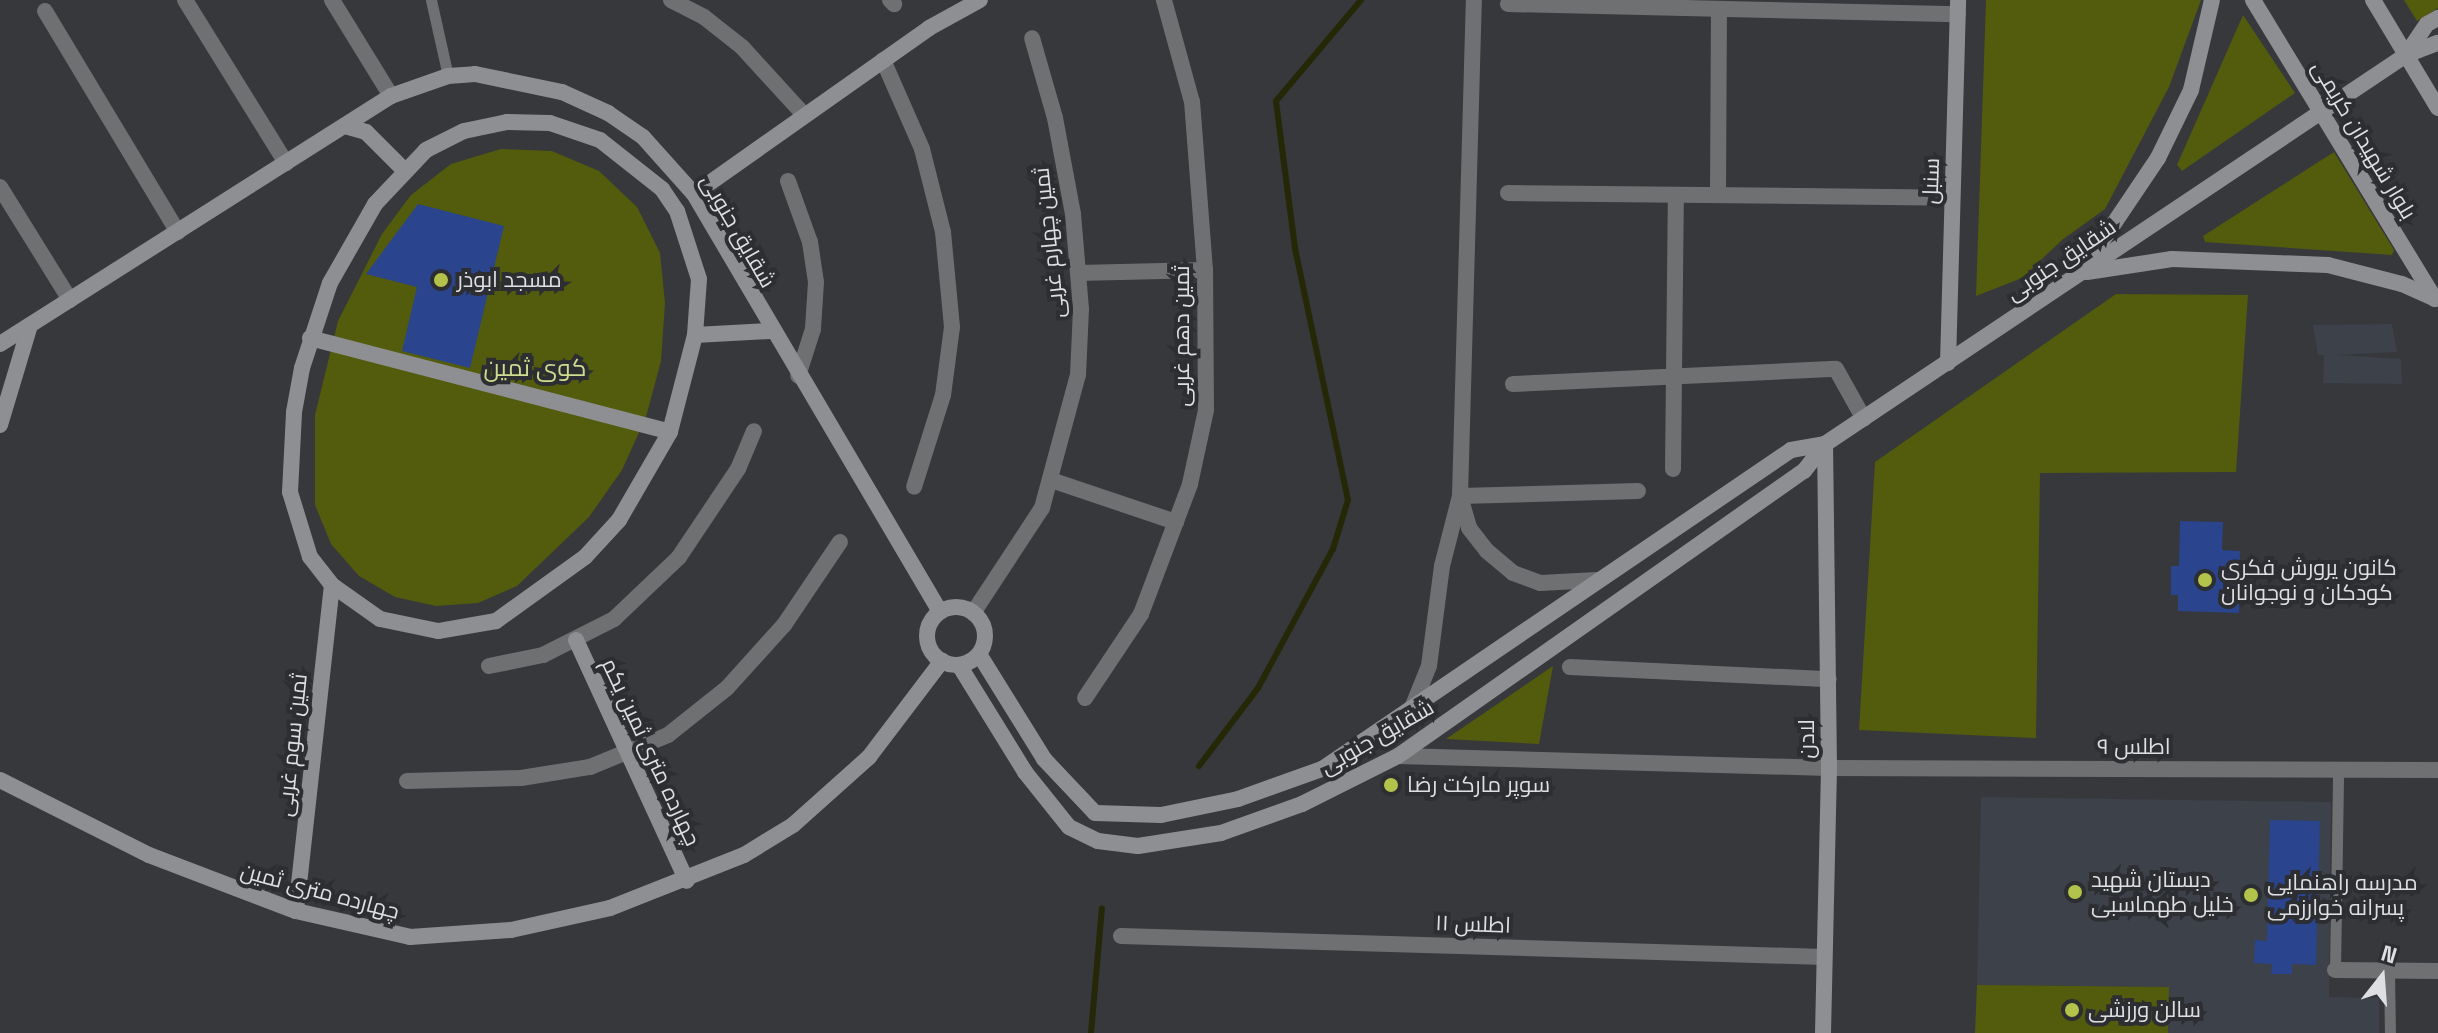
<!DOCTYPE html>
<meta charset="utf-8">
<style>
body{margin:0}
#map{position:relative;width:2438px;height:1033px;overflow:hidden;background:#36383c;font-family:"Space Grotesk",Cairo,sans-serif}
div>[style]{position:absolute}
[style*='--x']{left:calc(var(--x)*1px);top:calc(var(--y)*1px);width:calc(var(--w)*1px);rotate:calc(var(--a)*1deg)}
.built>*{inset:0;background:#3c414a}
.green>*{inset:0;background:#535b0d}
.stream>*{height:6px;margin:-3px;padding:0 3px;transform-origin:3px;border-radius:3px;background:#242807}
.building>*{inset:0;background:#2a448e}
.lane>*{height:11px;margin:-5.5px;padding:0 5.5px;transform-origin:5.5px;border-radius:5.5px;background:#6f7072}
.street>*{height:16px;margin:-8px;padding:0 8px;transform-origin:8px;border-radius:8px;background:#6f7072}
.secondary>*{height:16px;margin:-8px;padding:0 8px;transform-origin:8px;border-radius:8px;background:#8e8f93}
.secondary>.ring{margin:-8px;padding:0;box-sizing:content-box;background:none;border:16px solid #8e8f93;border-radius:50%}
.dots>*{width:22px;height:22px;translate:-50% -50%;box-sizing:border-box;border:4px solid #2c2e31;border-radius:50%}
span{translate:-50% -50%;white-space:nowrap;text-align:center;line-height:1.15;-webkit-text-stroke:8px #2c2e31;paint-order:stroke}
.street-label{font-size:22px;color:#dedfe2}
.poi-label{font-size:22px;color:#dedfe2}
.left{translate:0 -50%;text-align:left}
.neighbourhood-label{font-size:24px;color:#cfdb8f}
.north{position:absolute;left:2342px;top:937px;width:80px;height:80px;-webkit-text-stroke:6px #2c2e31;paint-order:stroke;rotate:17deg;font-size:22px;font-weight:700;line-height:32px;text-align:center;color:#dedfe2}
.north::after{content:'';display:block;margin:auto;width:28px;height:36px;background:#dedfe2;clip-path:polygon(50% 0,100% 100%,50% 72%,0 100%)}
</style>
<div id="map">
<div class="built">
<div style="clip-path:polygon(2392px 324px,2397px 352px,2336px 355px,2401px 359px,2402px 384px,2323px 383px,2324px 355px,2318px 355px,2313px 325px)"></div>
<div style="clip-path:polygon(1981px 797px,2331px 802px,2329px 997px,2379px 998px,2379px 1033px,2168px 1033px,2169px 987px,1977px 985px)"></div>
</div>
<div class="green">
<div style="clip-path:polygon(1986px 0,2201px 0,2169px 87px,2105px 209px,2062px 240px,2022px 278px,1976px 296px)"></div>
<div style="clip-path:polygon(2404px 0,2438px 0,2438px 8px,2417px 21px)"></div>
<div style="clip-path:polygon(2243px 15px,2295px 93px,2182px 171px,2177px 165px)"></div>
<div style="clip-path:polygon(501px 149px,552px 151px,599px 171px,637px 207px,660px 253px,665px 303px,661px 361px,646px 417px,622px 470px,589px 517px,517px 586px,478px 603px,436px 606px,395px 597px,359px 576px,331px 544px,315px 505px,315px 415px,338px 321px,382px 234px,411px 195px,451px 164px)"></div>
<div style="clip-path:polygon(2334px 152px,2394px 250px,2392px 255px,2205px 242px,2203px 236px)"></div>
<div style="clip-path:polygon(2116px 294px,2248px 295px,2236px 472px,2040px 473px,2036px 738px,1859px 730px,1875px 462px)"></div>
<div style="clip-path:polygon(1553px 666px,1539px 744px,1446px 739px)"></div>
<div style="clip-path:polygon(1977px 985px,2169px 987px,2168px 1033px,1975px 1033px)"></div>
</div>
<div class="stream">
<div style="--x:1199;--y:766;--w:98;--a:-52.9"></div>
<div style="--x:1258;--y:688;--w:158;--a:-61.7"></div>
<div style="--x:1333;--y:549;--w:51;--a:-73"></div>
<div style="--x:1348;--y:500;--w:258;--a:-101.9"></div>
<div style="--x:1295;--y:248;--w:148;--a:-97.4"></div>
<div style="--x:1276;--y:101;--w:132;--a:-49.9"></div>
<div style="--x:1091;--y:1033;--w:125;--a:-85"></div>
</div>
<div class="building">
<div style="clip-path:polygon(418px 204px,504px 226px,470px 368px,402px 351px,417px 287px,366px 274px)"></div>
<div style="clip-path:polygon(2180px 521px,2223px 522px,2222px 550px,2240px 551px,2239px 613px,2178px 611px,2178px 595px,2171px 595px,2171px 566px,2179px 566px)"></div>
<div style="clip-path:polygon(2270px 820px,2320px 821px,2316px 965px,2292px 964px,2292px 974px,2271px 974px,2272px 964px,2254px 963px,2255px 940px,2267px 941px)"></div>
</div>
<div class="lane">
<div style="--x:431;--y:0;--w:78;--a:77.4"></div>
<div style="--x:2335;--y:970;--w:200;--a:-89.1"></div>
<div style="--x:2389;--y:971;--w:62;--a:89.1"></div>
</div>
<div class="street">
<div style="--x:185;--y:0;--w:192;--a:58.2"></div>
<div style="--x:332;--y:0;--w:113;--a:58.4"></div>
<div style="--x:671;--y:0;--w:37;--a:27"></div>
<div style="--x:704;--y:17;--w:48;--a:38.3"></div>
<div style="--x:742;--y:47;--w:92;--a:47.6"></div>
<div style="--x:890;--y:0;--w:6;--a:45"></div>
<div style="--x:1508;--y:4;--w:450;--a:1.3"></div>
<div style="--x:45;--y:11;--w:258;--a:59"></div>
<div style="--x:883;--y:60;--w:97;--a:66.3"></div>
<div style="--x:922;--y:149;--w:86;--a:75.8"></div>
<div style="--x:943;--y:232;--w:95;--a:84.6"></div>
<div style="--x:952;--y:327;--w:69;--a:97.5"></div>
<div style="--x:943;--y:395;--w:96;--a:107.5"></div>
<div style="--x:788;--y:181;--w:65;--a:70.2"></div>
<div style="--x:810;--y:242;--w:40;--a:81.5"></div>
<div style="--x:816;--y:282;--w:47;--a:93.7"></div>
<div style="--x:813;--y:329;--w:49;--a:107.7"></div>
<div style="--x:0;--y:187;--w:133;--a:58.2"></div>
<div style="--x:1508;--y:193;--w:444;--a:0.6"></div>
<div style="--x:1718;--y:195;--w:186;--a:-89.7"></div>
<div style="--x:1078;--y:273;--w:127;--a:-1.4"></div>
<div style="--x:1513;--y:384;--w:323;--a:-2.7"></div>
<div style="--x:1836;--y:369;--w:57;--a:60.8"></div>
<div style="--x:1673;--y:469;--w:274;--a:-89.4"></div>
<div style="--x:1051;--y:480;--w:132;--a:18.6"></div>
<div style="--x:1460;--y:496;--w:33;--a:74"></div>
<div style="--x:1469;--y:528;--w:29;--a:52"></div>
<div style="--x:1487;--y:551;--w:34;--a:40"></div>
<div style="--x:1513;--y:573;--w:29;--a:20"></div>
<div style="--x:1540;--y:583;--w:57;--a:-3"></div>
<div style="--x:1460;--y:496;--w:178;--a:-1.6"></div>
<div style="--x:973;--y:613;--w:126;--a:-56.7"></div>
<div style="--x:1042;--y:508;--w:138;--a:-74.9"></div>
<div style="--x:1078;--y:375;--w:66;--a:-87.4"></div>
<div style="--x:1081;--y:309;--w:95;--a:-94.8"></div>
<div style="--x:1073;--y:214;--w:98;--a:-100.6"></div>
<div style="--x:1055;--y:118;--w:83;--a:-106"></div>
<div style="--x:489;--y:666;--w:55;--a:-11.5"></div>
<div style="--x:543;--y:655;--w:80;--a:-26.9"></div>
<div style="--x:614;--y:619;--w:90;--a:-43.6"></div>
<div style="--x:679;--y:557;--w:106;--a:-56.2"></div>
<div style="--x:738;--y:469;--w:41;--a:-67.2"></div>
<div style="--x:1570;--y:667;--w:259;--a:2.7"></div>
<div style="--x:1085;--y:698;--w:101;--a:-56.3"></div>
<div style="--x:1141;--y:614;--w:139;--a:-69.3"></div>
<div style="--x:1190;--y:484;--w:76;--a:-77.8"></div>
<div style="--x:1206;--y:410;--w:140;--a:-90.4"></div>
<div style="--x:1205;--y:270;--w:169;--a:-94.4"></div>
<div style="--x:1192;--y:102;--w:106;--a:-105.4"></div>
<div style="--x:1412;--y:708;--w:45;--a:-68"></div>
<div style="--x:1429;--y:666;--w:101;--a:-82.6"></div>
<div style="--x:1442;--y:566;--w:72;--a:-75.6"></div>
<div style="--x:1460;--y:496;--w:496;--a:-88.4"></div>
<div style="--x:1398;--y:756;--w:431;--a:1.6"></div>
<div style="--x:1829;--y:768;--w:609;--a:0.19"></div>
<div style="--x:407;--y:781;--w:114;--a:-1.5"></div>
<div style="--x:521;--y:778;--w:70;--a:-9.1"></div>
<div style="--x:590;--y:767;--w:84;--a:-22.3"></div>
<div style="--x:668;--y:735;--w:75;--a:-38.5"></div>
<div style="--x:727;--y:688;--w:85;--a:-47.9"></div>
<div style="--x:784;--y:625;--w:100;--a:-56"></div>
<div style="--x:1121;--y:936;--w:703;--a:1.71"></div>
<div style="--x:2335;--y:970;--w:103;--a:0.6"></div>
</div>
<div class="secondary">
<div style="--x:2253;--y:0;--w:350;--a:58.7"></div>
<div style="--x:2373;--y:0;--w:126;--a:59"></div>
<div style="--x:2406;--y:55;--w:37;--a:-56"></div>
<div style="--x:2427;--y:24;--w:13;--a:-29"></div>
<div style="--x:507;--y:122;--w:43;--a:1.3"></div>
<div style="--x:550;--y:123;--w:53;--a:18.8"></div>
<div style="--x:600;--y:140;--w:79;--a:38.3"></div>
<div style="--x:662;--y:189;--w:27;--a:56"></div>
<div style="--x:677;--y:211;--w:71;--a:72.1"></div>
<div style="--x:699;--y:279;--w:56;--a:94.1"></div>
<div style="--x:695;--y:335;--w:100;--a:104.5"></div>
<div style="--x:670;--y:432;--w:102;--a:120.1"></div>
<div style="--x:619;--y:520;--w:50;--a:132.6"></div>
<div style="--x:585;--y:557;--w:110;--a:144.3"></div>
<div style="--x:496;--y:621;--w:59;--a:170.2"></div>
<div style="--x:438;--y:631;--w:59;--a:-168.3"></div>
<div style="--x:380;--y:619;--w:59;--a:-144.7"></div>
<div style="--x:332;--y:585;--w:36;--a:-128"></div>
<div style="--x:310;--y:557;--w:68;--a:-107.1"></div>
<div style="--x:290;--y:492;--w:80;--a:-87.1"></div>
<div style="--x:294;--y:412;--w:45;--a:-79.7"></div>
<div style="--x:302;--y:368;--w:89;--a:-71.8"></div>
<div style="--x:330;--y:283;--w:91;--a:-60.3"></div>
<div style="--x:375;--y:204;--w:74;--a:-46.6"></div>
<div style="--x:426;--y:150;--w:42;--a:-26.6"></div>
<div style="--x:464;--y:131;--w:44;--a:-11.8"></div>
<div style="--x:345;--y:126;--w:22;--a:16"></div>
<div style="--x:366;--y:132;--w:52;--a:45"></div>
<div style="--x:694;--y:194;--w:288;--a:-35.2"></div>
<div style="--x:929;--y:28;--w:58;--a:-28.8"></div>
<div style="--x:2086;--y:265;--w:129;--a:-56.1"></div>
<div style="--x:2158;--y:158;--w:76;--a:-64.1"></div>
<div style="--x:2191;--y:90;--w:92;--a:-76.9"></div>
<div style="--x:2087;--y:272;--w:86;--a:-8.7"></div>
<div style="--x:2172;--y:259;--w:156;--a:2.2"></div>
<div style="--x:2328;--y:265;--w:76;--a:14.4"></div>
<div style="--x:2402;--y:284;--w:36;--a:24"></div>
<div style="--x:695;--y:335;--w:75;--a:-3.1"></div>
<div style="--x:310;--y:338;--w:372;--a:14.6"></div>
<div style="--x:0;--y:344;--w:463;--a:-32.4"></div>
<div style="--x:391;--y:96;--w:60;--a:-19.3"></div>
<div style="--x:448;--y:76;--w:27;--a:-4"></div>
<div style="--x:475;--y:74;--w:89;--a:11.7"></div>
<div style="--x:562;--y:92;--w:51;--a:24.5"></div>
<div style="--x:608;--y:113;--w:42;--a:34.4"></div>
<div style="--x:643;--y:137;--w:76;--a:48.2"></div>
<div style="--x:694;--y:194;--w:485;--a:59.5"></div>
<div style="--x:1948;--y:363;--w:363;--a:-88.4"></div>
<div style="--x:0;--y:425;--w:104;--a:-73.3"></div>
<div class="ring" style="left:927px;top:607px;width:42px;height:42px"></div>
<div style="--x:576;--y:640;--w:265;--a:65.3"></div>
<div style="--x:979;--y:654;--w:123;--a:58.2"></div>
<div style="--x:1044;--y:759;--w:74;--a:46.6"></div>
<div style="--x:1095;--y:813;--w:66;--a:1.7"></div>
<div style="--x:1161;--y:815;--w:79;--a:-11.7"></div>
<div style="--x:1238;--y:799;--w:89;--a:-19.7"></div>
<div style="--x:1322;--y:769;--w:567;--a:-34.22"></div>
<div style="--x:1791;--y:450;--w:35;--a:-10"></div>
<div style="--x:959;--y:665;--w:126;--a:58.3"></div>
<div style="--x:1025;--y:772;--w:70;--a:51.3"></div>
<div style="--x:1069;--y:827;--w:32;--a:26"></div>
<div style="--x:1098;--y:841;--w:40;--a:7.1"></div>
<div style="--x:1138;--y:846;--w:84;--a:-8.9"></div>
<div style="--x:1221;--y:833;--w:86;--a:-19.7"></div>
<div style="--x:1302;--y:804;--w:107;--a:-26.6"></div>
<div style="--x:1398;--y:756;--w:496;--a:-35.1"></div>
<div style="--x:1804;--y:471;--w:34;--a:-52"></div>
<div style="--x:1825;--y:444;--w:699;--a:-33.8"></div>
<div style="--x:2406;--y:55;--w:34;--a:-21"></div>
<div style="--x:0;--y:780;--w:167;--a:26.7"></div>
<div style="--x:149;--y:855;--w:157;--a:20.9"></div>
<div style="--x:296;--y:911;--w:117;--a:12.8"></div>
<div style="--x:410;--y:937;--w:101;--a:-4"></div>
<div style="--x:511;--y:930;--w:101;--a:-12.5"></div>
<div style="--x:610;--y:908;--w:144;--a:-21.6"></div>
<div style="--x:744;--y:855;--w:57;--a:-31.5"></div>
<div style="--x:793;--y:825;--w:102;--a:-41.8"></div>
<div style="--x:869;--y:757;--w:121;--a:-52.8"></div>
<div style="--x:296;--y:911;--w:328;--a:-83.7"></div>
<div style="--x:1823;--y:1033;--w:265;--a:-88.7"></div>
<div style="--x:1829;--y:768;--w:324;--a:-90.7"></div>
</div>
<div class="dots">
<div style="left:441px;top:280px;background:#b3c24b"></div>
<div style="left:2205px;top:580px;background:#b3c24b"></div>
<div style="left:1391px;top:785px;background:#b3c24b"></div>
<div style="left:2075px;top:892px;background:#b3c24b"></div>
<div style="left:2251px;top:895px;background:#b3c24b"></div>
<div style="left:2072px;top:1010px;background:#b3c24b"></div>
</div>
<div class="street-label">
<span style="left:2364px;top:140px;rotate:59deg">بلوار شهیدان کریمی</span>
<span style="left:1931px;top:181px;rotate:-88deg">سنبل</span>
<span style="left:738px;top:231px;rotate:60deg">شقایق جنوبی</span>
<span style="left:1049px;top:243px;rotate:-96deg">ثمین چهارم غربی</span>
<span style="left:2061px;top:260px;rotate:-34deg">شقایق جنوبی</span>
<span style="left:1182px;top:336px;rotate:-90deg">ثمین دهم غربی</span>
<span style="left:1377px;top:737px;rotate:-30deg">شقایق جنوبی</span>
<span style="left:1807px;top:739px;rotate:-90deg">لادن</span>
<span style="left:292px;top:745px;rotate:-84deg">ثمین سوم غربی</span>
<span style="left:2134px;top:747px">اطلس ۹</span>
<span style="left:651px;top:752px;rotate:65deg">چهارده متری ثمین یکم</span>
<span style="left:320px;top:891px;rotate:15deg">چهارده متری ثمین</span>
<span style="left:1473px;top:924px;rotate:2deg">اطلس ۱۱</span>
</div>
<div class="poi-label">
<span class="left" style="left:457px;top:280px">مسجد ابوذر</span>
<span class="left" style="left:2221px;top:580px">کانون پرورش فکری<br>کودکان و نوجوانان</span>
<span class="left" style="left:1407px;top:785px">سوپر مارکت رضا</span>
<span class="left" style="left:2091px;top:892px">دبستان شهید<br>خلیل طهماسبی</span>
<span class="left" style="left:2267px;top:895px">مدرسه راهنمایی<br>پسرانه خوارزمی</span>
<span class="left" style="left:2088px;top:1010px">سالن ورزشی</span>
</div>
<div class="neighbourhood-label">
<span style="left:535px;top:368px">کوی ثمین</span>
</div>
<div class="north">N</div>
</div>
